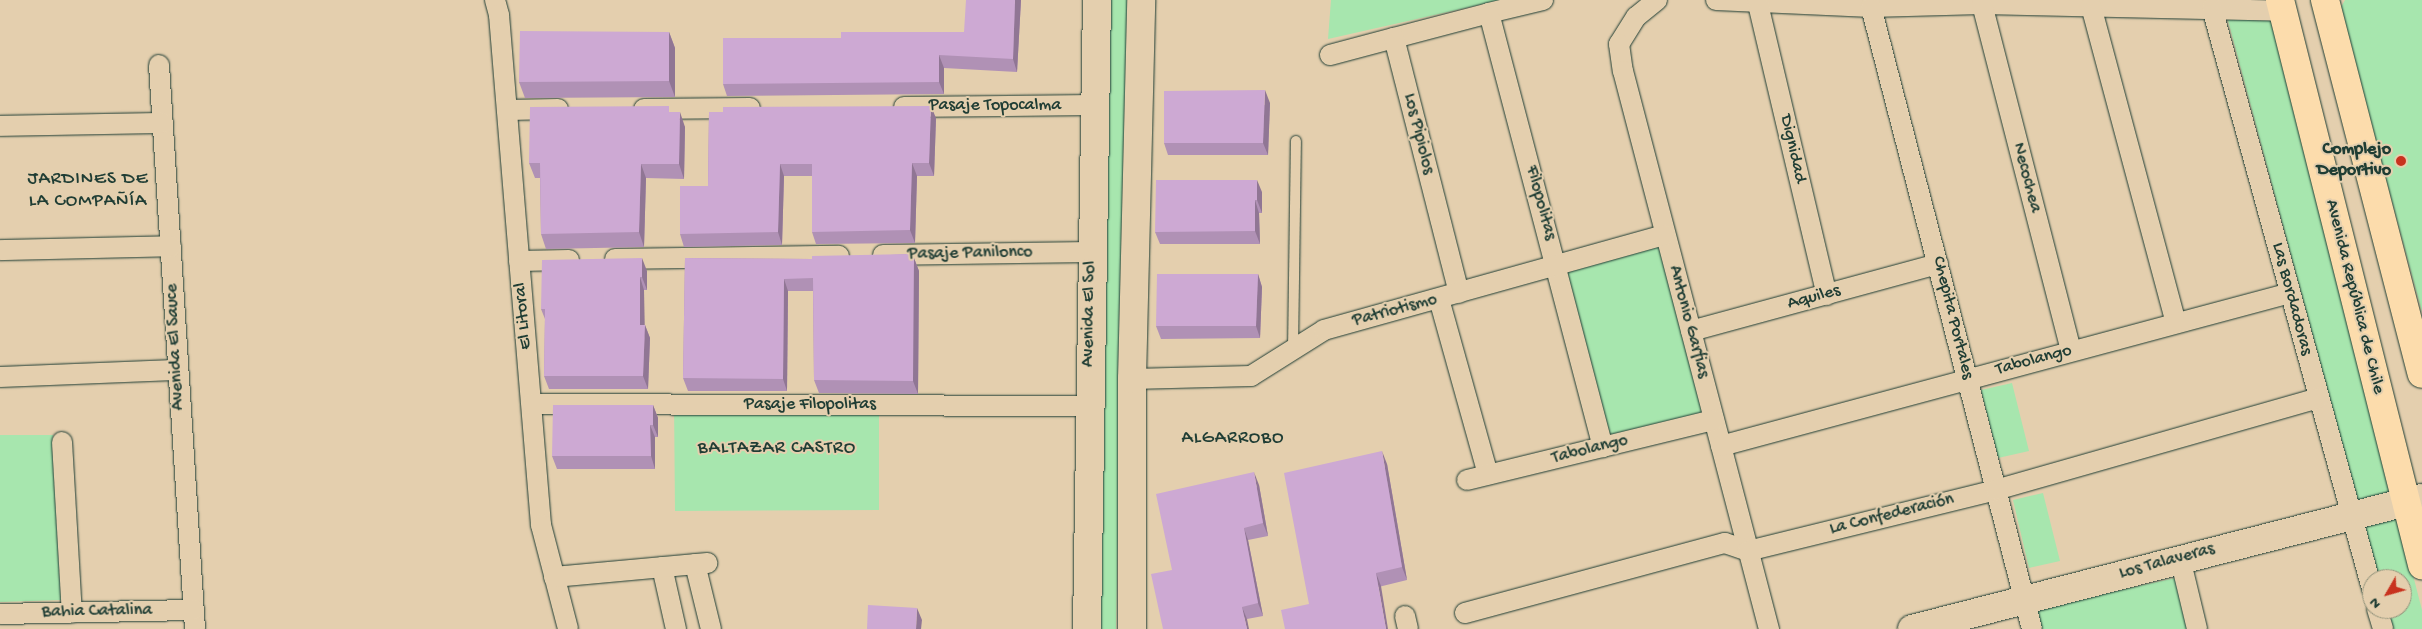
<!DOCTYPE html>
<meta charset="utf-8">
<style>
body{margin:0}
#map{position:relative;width:2422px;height:629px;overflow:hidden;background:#e4cfae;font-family:"Gochi Hand",sans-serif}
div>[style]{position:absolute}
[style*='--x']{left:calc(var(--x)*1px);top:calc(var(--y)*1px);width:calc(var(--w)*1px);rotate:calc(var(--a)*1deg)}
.green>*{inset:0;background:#a7e6ae}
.roads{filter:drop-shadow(0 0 1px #1f3d34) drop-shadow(0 0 1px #1f3d34)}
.lane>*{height:10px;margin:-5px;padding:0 5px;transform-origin:5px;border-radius:5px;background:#e4cfae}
.street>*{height:20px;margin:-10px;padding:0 10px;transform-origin:10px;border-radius:10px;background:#e4cfae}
.secondary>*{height:28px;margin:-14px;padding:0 14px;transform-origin:14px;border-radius:14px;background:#e4cfae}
.primary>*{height:28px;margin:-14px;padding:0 14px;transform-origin:14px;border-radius:14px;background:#fcdcac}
.wall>*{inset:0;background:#b091b5}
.shaded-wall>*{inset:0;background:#907694}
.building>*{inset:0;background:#cda9d3}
.dots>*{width:14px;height:14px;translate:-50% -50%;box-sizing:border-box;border:2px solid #e4cfae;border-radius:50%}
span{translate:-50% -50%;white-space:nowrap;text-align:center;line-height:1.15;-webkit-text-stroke:4px #e4cfae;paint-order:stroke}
.street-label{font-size:18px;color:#1f3d34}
.poi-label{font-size:18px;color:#1f3d34;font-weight:700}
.right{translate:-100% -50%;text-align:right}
.neighbourhood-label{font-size:19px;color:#1f3d34;letter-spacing:1px}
.north{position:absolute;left:2362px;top:569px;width:50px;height:50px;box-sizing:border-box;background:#e4cfae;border:1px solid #95957d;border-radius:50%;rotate:232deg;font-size:14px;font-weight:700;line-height:20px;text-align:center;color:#1f3d34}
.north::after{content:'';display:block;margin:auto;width:18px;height:22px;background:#c8321e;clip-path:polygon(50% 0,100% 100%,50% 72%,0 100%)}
</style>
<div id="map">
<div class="green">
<div style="clip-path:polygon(1108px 0,1129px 0,1116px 629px,1098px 629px)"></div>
<div style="clip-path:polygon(1331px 0,1501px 0,1328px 39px)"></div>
<div style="clip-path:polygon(2345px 0,2422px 0,2422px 312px,2340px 9px)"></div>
<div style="clip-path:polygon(2227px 17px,2274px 18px,2395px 495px,2357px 501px)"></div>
<div style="clip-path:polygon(1668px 244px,1714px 420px,1603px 447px,1559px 273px)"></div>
<div style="clip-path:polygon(2012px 383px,2029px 451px,1998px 458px,1981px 390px)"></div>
<div style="clip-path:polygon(879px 399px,879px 510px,675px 511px,674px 400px)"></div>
<div style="clip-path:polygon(0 435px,53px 435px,61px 600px,0 602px)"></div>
<div style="clip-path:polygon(2043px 493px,2060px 561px,2029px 568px,2013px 500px)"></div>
<div style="clip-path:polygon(2398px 517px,2422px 610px,2422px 629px,2392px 629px,2387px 609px,2402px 609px,2402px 579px,2379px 579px,2363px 522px)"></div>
<div style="clip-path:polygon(2175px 578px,2187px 629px,2041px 629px,2036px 609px)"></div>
</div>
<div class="roads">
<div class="lane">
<div style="--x:1293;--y:350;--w:209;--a:-89.2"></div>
</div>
<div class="street">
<div style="--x:495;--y:0;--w:16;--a:75"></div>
<div style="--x:499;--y:15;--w:512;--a:85.29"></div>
<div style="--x:541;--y:525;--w:107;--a:75.4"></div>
<div style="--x:1543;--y:0;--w:56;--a:166.5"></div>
<div style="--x:1489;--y:13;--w:449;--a:75.3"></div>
<div style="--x:1657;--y:0;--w:27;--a:141"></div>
<div style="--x:1636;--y:17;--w:32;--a:122"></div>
<div style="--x:1619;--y:44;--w:27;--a:82"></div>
<div style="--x:1623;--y:71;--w:577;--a:75.34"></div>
<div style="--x:1716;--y:0;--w:155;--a:2.6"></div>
<div style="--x:1871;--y:7;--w:111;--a:-1.5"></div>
<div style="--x:1982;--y:4;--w:301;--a:1.3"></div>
<div style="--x:1758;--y:4;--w:299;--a:76.7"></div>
<div style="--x:1982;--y:4;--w:358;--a:75.6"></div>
<div style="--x:2091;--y:6;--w:328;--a:75"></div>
<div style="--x:1871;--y:7;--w:642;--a:75.49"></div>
<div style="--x:2212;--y:8;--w:603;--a:74.6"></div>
<div style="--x:1394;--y:38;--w:98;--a:-14.7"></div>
<div style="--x:1330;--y:55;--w:66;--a:-14.9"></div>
<div style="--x:1394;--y:38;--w:263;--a:75.7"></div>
<div style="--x:159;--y:65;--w:565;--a:86.35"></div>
<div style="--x:904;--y:107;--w:189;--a:-0.6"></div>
<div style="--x:644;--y:109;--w:106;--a:-0.5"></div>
<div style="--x:507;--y:110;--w:51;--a:-1.1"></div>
<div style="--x:0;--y:126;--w:163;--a:-1.1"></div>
<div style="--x:0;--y:250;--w:171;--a:-1.3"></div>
<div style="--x:883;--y:255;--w:208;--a:-0.8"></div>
<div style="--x:615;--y:259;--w:224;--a:-0.8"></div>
<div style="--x:519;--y:261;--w:50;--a:-1.1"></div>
<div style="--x:1439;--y:299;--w:182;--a:74.4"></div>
<div style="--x:1691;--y:331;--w:256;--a:-15.2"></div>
<div style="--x:0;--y:377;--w:177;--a:-2.3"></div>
<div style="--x:1132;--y:379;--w:119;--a:-1.4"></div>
<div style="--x:1251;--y:376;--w:86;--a:-32.2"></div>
<div style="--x:1324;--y:330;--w:353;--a:-15.6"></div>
<div style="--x:532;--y:404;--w:556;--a:0.21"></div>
<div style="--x:62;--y:442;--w:171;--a:86.7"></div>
<div style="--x:1721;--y:446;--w:589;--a:-15.05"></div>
<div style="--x:1467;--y:480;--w:254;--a:-13.7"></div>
<div style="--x:2180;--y:558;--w:73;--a:76.5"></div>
<div style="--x:695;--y:564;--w:67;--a:76.2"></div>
<div style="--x:662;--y:567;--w:64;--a:77.3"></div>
<div style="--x:554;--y:577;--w:154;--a:-5.2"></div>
<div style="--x:2377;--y:609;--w:21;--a:73"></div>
<div style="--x:1465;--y:613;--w:269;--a:-15.1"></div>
<div style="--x:1725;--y:543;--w:24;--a:19"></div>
<div style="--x:1748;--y:551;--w:255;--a:-13.8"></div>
<div style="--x:1996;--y:490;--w:335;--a:-15.9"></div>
<div style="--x:0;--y:614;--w:193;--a:-1.2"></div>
<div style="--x:1405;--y:616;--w:13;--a:77"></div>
</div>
<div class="secondary">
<div style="--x:1087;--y:629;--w:629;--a:-89.09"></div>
<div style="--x:1132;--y:629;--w:250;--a:-90"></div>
<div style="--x:1132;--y:379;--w:379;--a:-88.6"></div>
<div style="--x:1912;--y:629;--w:527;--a:-14.41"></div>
</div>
<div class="primary">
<div style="--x:2280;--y:0;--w:583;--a:75.89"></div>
<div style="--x:2325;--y:0;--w:386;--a:75.5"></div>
</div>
</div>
<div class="wall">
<div style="clip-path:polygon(1021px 0,1017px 72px,944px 68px,944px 94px,727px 96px,723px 84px,841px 38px,964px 32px)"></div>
<div style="clip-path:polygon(669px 32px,675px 48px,675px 97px,525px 98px,519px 82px)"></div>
<div style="clip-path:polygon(1270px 103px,1268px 155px,1168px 155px,1164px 143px)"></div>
<div style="clip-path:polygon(672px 112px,685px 127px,684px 179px,646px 178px,644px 247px,546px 249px,541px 234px,540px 178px,535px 178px,529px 163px)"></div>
<div style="clip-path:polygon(709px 112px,936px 118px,934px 176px,917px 176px,915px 243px,816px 244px,812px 232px,812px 176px,784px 176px,782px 245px,684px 247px,680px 234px,708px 186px)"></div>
<div style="clip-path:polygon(1262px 192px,1262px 213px,1259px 213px,1260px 244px,1160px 244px,1155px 232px)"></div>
<div style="clip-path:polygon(910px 254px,912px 258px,914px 258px,919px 271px,918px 394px,819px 393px,814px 380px,813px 291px,788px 291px,787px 391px,688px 391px,683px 378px,685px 258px,812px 259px)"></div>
<div style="clip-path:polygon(647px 271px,647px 290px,644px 290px,644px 325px,645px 325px,650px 338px,648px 389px,549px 389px,544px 376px,545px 319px,541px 309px)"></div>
<div style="clip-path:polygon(1258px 274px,1262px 287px,1260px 338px,1161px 339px,1156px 326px)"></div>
<div style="clip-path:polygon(653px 405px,658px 418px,658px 437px,655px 437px,655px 469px,557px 469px,552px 456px)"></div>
<div style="clip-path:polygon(1387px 464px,1407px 580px,1309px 604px)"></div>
<div style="clip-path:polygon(1259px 485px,1268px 536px,1248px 540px,1263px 616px,1247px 619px,1172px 570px)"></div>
</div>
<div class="shaded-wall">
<div style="clip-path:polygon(1015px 0,1021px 0,1017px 72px,1013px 59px)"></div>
<div style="clip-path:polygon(669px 32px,675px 48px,675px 97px,669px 81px)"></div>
<div style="clip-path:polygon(939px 55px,944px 68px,944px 94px,939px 82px)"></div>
<div style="clip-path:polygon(1265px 90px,1270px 103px,1268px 155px,1263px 143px)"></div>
<div style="clip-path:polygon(931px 106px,936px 118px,934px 176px,929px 163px)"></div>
<div style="clip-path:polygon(680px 112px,685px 127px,684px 179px,679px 164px)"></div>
<div style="clip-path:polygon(912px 163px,917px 176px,915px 243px,910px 230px)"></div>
<div style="clip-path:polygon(641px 164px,646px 178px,644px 247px,639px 232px)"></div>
<div style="clip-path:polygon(780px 164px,784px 176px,782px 245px,778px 232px)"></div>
<div style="clip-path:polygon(1257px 180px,1262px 192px,1262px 213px,1257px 200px)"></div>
<div style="clip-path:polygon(1255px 200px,1259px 213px,1260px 244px,1255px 231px)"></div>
<div style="clip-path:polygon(910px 254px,914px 265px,914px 258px,919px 271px,918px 394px,913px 381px)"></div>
<div style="clip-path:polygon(642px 258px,647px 271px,647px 290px,642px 277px)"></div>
<div style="clip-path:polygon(1258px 274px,1262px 287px,1260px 338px,1256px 326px)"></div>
<div style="clip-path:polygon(640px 277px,644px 290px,645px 338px,640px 325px)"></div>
<div style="clip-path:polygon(784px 279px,788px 291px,787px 391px,783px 379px)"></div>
<div style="clip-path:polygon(645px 325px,650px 338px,648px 389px,643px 376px)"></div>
<div style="clip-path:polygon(653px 405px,658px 418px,658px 437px,653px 425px)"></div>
<div style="clip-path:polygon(650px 425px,655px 437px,655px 469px,651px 456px)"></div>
<div style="clip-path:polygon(1382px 451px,1387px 464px,1407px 580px,1402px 567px)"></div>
<div style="clip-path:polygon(1254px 472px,1259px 485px,1268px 536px,1263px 523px)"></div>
<div style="clip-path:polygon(1244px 528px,1248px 540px,1263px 616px,1258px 603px)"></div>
<div style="clip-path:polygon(1376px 573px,1381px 586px,1388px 629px,1386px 629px)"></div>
<div style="clip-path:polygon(1242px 607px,1247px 619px,1249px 629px,1247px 629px)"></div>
<div style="clip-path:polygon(917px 608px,922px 620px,921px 629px,916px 629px)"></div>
</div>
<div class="building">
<div style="clip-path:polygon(966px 0,1015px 0,1013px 59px,939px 55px,939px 82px,723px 84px,723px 38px,841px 38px,841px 32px,964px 32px)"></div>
<div style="clip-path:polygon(520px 31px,669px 32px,669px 81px,519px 82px)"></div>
<div style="clip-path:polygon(1265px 90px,1263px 143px,1164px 143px,1164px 91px)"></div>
<div style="clip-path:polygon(669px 106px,669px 112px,680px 112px,679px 164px,641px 164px,639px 232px,541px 234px,540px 163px,529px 163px,530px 107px)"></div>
<div style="clip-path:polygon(931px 106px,929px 163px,912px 163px,910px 230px,812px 232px,812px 164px,780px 164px,778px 232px,680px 234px,680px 186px,708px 186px,709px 112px,723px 112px,723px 107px)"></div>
<div style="clip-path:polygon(1156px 180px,1257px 180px,1257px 200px,1255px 200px,1255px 231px,1155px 232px)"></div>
<div style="clip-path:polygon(910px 254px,910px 258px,914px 258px,913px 381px,814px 380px,813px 278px,784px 279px,783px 379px,683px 378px,685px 258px,812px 259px,812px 256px)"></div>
<div style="clip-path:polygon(642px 258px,642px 277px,640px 277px,640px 325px,645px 325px,643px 376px,544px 376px,545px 309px,541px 309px,542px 260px)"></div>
<div style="clip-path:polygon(1157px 274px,1258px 274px,1256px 326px,1156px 326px)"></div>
<div style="clip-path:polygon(553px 405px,653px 405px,653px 425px,650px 425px,651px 456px,552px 456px)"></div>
<div style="clip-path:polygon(1382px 451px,1402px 567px,1376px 573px,1386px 629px,1285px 629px,1281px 610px,1309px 604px,1284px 473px)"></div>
<div style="clip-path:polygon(1254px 472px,1263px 523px,1244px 528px,1258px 603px,1242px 607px,1247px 629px,1163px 629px,1151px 574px,1172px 570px,1156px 494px)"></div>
<div style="clip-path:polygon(868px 605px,917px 608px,916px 629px,867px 629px)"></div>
</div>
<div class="dots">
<div style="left:2401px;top:161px;background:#c8321e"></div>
</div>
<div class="street-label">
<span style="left:995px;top:106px">Pasaje Topocalma</span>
<span style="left:1418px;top:134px;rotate:76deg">Los Pipiolos</span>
<span style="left:1792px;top:149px;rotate:77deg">Dignidad</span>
<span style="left:2026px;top:178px;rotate:75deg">Necochea</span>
<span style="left:1540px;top:203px;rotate:75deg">Filopolitas</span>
<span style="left:970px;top:254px;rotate:-1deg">Pasaje Panilonco</span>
<span style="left:2354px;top:297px;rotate:76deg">Avenida República de Chile</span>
<span style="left:1814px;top:298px;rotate:-15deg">Aquiles</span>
<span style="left:2291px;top:299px;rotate:75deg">Las Bordadoras</span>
<span style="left:1395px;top:311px;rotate:-15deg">Patriotismo</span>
<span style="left:1090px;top:314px;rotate:-89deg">Avenida El Sol</span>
<span style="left:524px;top:316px;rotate:-95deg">El Litoral</span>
<span style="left:1952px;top:318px;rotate:76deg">Chepita Portales</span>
<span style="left:1688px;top:322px;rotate:75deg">Antonio Garfias</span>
<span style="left:176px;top:347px;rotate:-93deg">Avenida El Sauce</span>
<span style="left:2034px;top:361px;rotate:-15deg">Tabolango</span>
<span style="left:810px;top:405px">Pasaje Filopolitas</span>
<span style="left:1590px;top:450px;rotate:-14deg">Tabolango</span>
<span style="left:1892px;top:515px;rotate:-14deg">La Confederación</span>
<span style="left:2167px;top:562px;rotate:-15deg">Los Talaveras</span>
<span style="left:97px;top:612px;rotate:-1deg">Bahia Catalina</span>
</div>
<div class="poi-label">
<span class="right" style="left:2391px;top:161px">Complejo<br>Deportivo</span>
</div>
<div class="neighbourhood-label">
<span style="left:88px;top:191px">JARDINES DE<br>LA COMPAÑÍA</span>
<span style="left:1233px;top:439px">ALGARROBO</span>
<span style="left:777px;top:449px">BALTAZAR CASTRO</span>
</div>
<div class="north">N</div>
</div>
